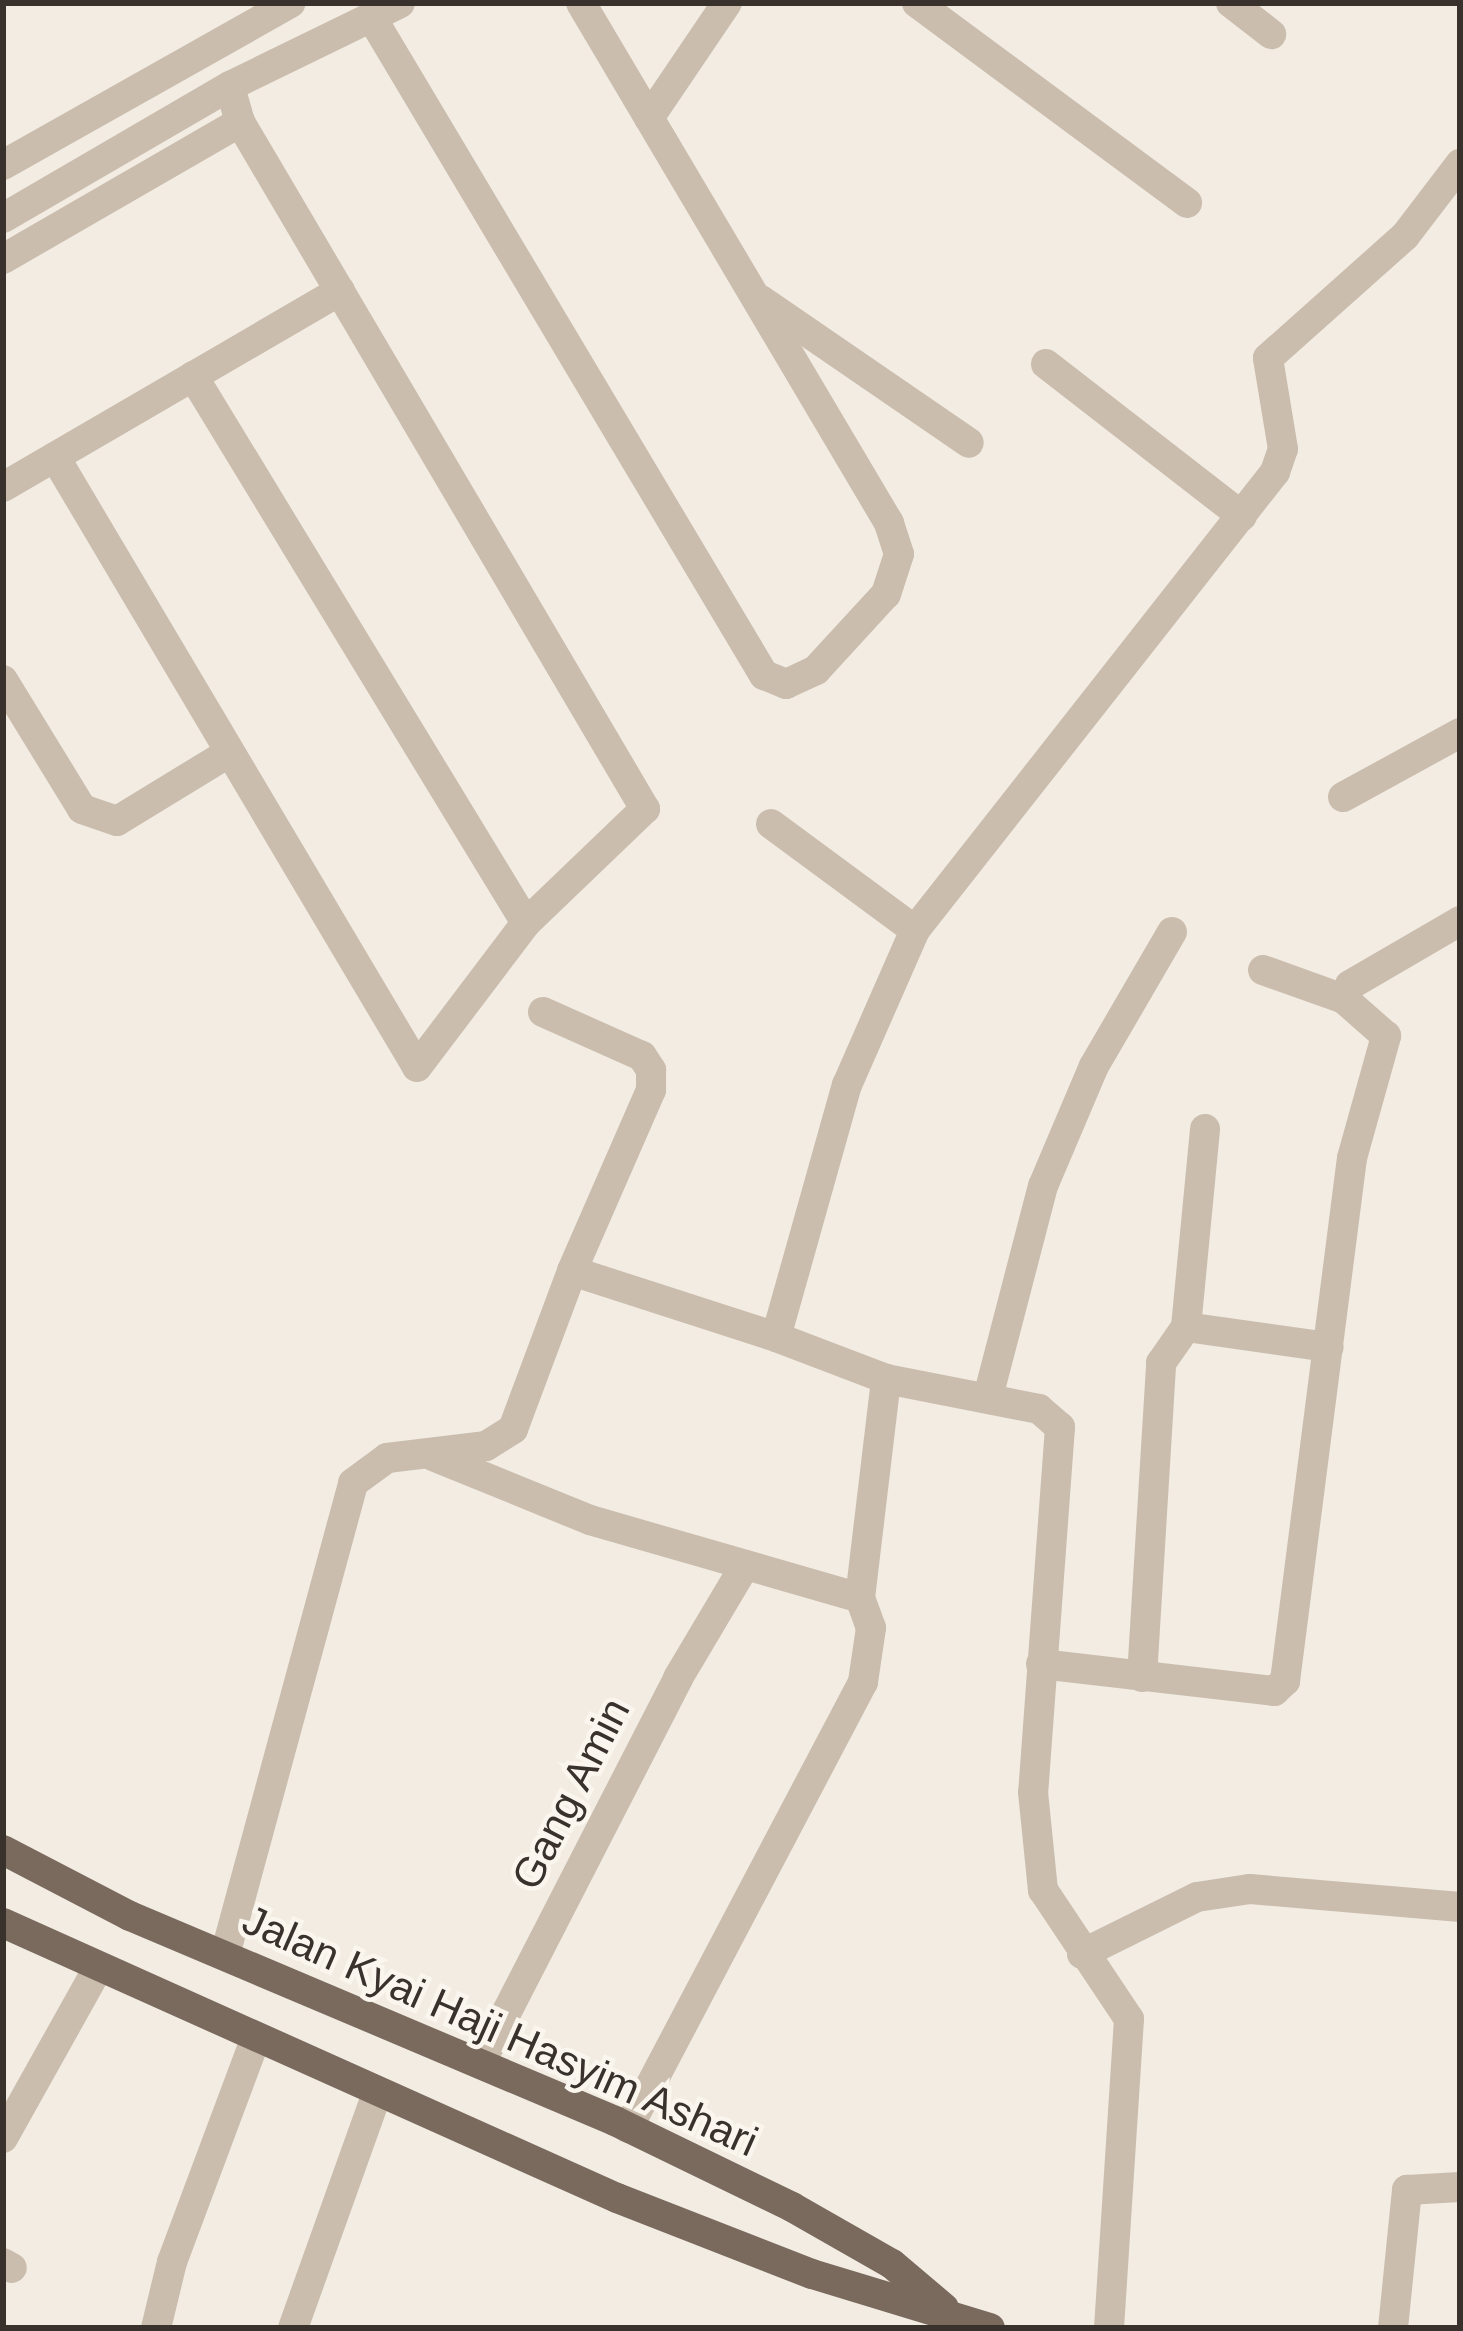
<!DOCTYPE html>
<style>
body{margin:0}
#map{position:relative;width:1463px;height:2331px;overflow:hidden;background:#f2ece2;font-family:Helvetica,sans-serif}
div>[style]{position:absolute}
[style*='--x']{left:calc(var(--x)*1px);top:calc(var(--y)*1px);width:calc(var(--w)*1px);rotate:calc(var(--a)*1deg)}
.minor>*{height:30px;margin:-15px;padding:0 15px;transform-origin:15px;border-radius:15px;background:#cabdae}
.major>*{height:30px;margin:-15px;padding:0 15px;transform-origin:15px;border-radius:15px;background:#7a6a5e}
span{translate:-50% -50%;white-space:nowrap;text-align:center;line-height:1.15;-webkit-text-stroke:9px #faf6ee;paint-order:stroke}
.street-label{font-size:42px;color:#39312c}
.frame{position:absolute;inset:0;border:6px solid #39312c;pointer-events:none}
</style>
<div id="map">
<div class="minor">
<div style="--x:917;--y:3;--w:336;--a:36.5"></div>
<div style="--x:1231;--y:3;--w:51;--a:37.8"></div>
<div style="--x:372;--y:18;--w:765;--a:59.18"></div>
<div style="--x:764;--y:675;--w:24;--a:22"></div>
<div style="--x:786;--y:684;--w:33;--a:-25"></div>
<div style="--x:816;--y:670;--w:103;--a:-47.4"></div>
<div style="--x:886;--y:594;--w:42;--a:-72"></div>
<div style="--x:899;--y:554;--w:33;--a:-108"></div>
<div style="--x:889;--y:523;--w:604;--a:-120.64"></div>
<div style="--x:649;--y:118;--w:139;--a:-55.9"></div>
<div style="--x:3;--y:165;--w:330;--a:-29.4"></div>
<div style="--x:3;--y:218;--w:263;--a:-30.2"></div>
<div style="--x:230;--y:86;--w:189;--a:-26"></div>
<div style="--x:3;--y:259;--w:274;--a:-30"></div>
<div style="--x:761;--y:300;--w:252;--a:34.5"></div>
<div style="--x:1046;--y:364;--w:248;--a:37.8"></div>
<div style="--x:193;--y:376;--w:640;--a:58.67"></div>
<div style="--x:55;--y:457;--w:709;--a:59.31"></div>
<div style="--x:417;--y:1067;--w:181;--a:-52.9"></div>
<div style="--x:526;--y:923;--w:165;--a:-43.8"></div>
<div style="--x:645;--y:809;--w:797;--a:-120.52"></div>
<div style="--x:240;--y:122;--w:37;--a:-106"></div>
<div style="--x:3;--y:487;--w:390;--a:-30.2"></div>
<div style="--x:3;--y:680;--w:151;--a:58.5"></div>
<div style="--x:82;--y:809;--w:37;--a:19"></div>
<div style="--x:117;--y:821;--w:132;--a:-31.4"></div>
<div style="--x:1343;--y:797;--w:133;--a:-28.7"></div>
<div style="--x:771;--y:824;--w:179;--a:36.4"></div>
<div style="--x:1344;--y:999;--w:15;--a:-67"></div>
<div style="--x:1350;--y:985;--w:127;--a:-30.2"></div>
<div style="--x:543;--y:1012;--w:108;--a:24"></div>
<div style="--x:642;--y:1056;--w:17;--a:57"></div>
<div style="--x:651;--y:1070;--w:20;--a:90"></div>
<div style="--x:651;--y:1090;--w:197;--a:113.6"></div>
<div style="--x:1186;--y:1327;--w:144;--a:8"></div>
<div style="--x:776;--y:1337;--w:118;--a:20.9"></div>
<div style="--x:886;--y:1379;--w:156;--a:11.1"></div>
<div style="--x:1039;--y:1409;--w:28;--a:41"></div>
<div style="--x:1060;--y:1427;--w:366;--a:94.2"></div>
<div style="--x:1033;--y:1792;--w:99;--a:84.2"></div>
<div style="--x:1043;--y:1890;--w:155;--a:56.3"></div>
<div style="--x:1129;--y:2019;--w:310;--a:93.7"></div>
<div style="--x:988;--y:1397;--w:218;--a:-75.4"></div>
<div style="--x:1043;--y:1186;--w:130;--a:-67"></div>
<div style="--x:1094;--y:1066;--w:155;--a:-59.8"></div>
<div style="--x:433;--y:1456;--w:170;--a:22.2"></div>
<div style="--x:590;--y:1520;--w:281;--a:16.1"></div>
<div style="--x:1041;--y:1664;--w:235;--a:6.6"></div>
<div style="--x:1274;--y:1691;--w:15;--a:-42"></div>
<div style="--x:1285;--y:1681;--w:527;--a:-82.7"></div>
<div style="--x:1352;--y:1158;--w:127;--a:-74.4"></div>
<div style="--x:1386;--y:1036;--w:56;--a:-138.6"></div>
<div style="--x:1344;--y:999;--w:86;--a:-160.3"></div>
<div style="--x:1142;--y:1677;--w:315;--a:-86.5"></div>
<div style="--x:1161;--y:1363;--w:44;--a:-55.2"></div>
<div style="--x:1186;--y:1327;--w:199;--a:-84.5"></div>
<div style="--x:1082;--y:1954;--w:128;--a:-26.4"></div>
<div style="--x:1197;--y:1897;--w:54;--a:-8.6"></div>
<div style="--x:1250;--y:1889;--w:211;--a:4.9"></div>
<div style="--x:225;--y:1955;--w:489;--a:-74.8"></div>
<div style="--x:353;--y:1483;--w:42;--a:-36.3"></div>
<div style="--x:387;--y:1458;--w:100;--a:-6.9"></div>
<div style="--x:486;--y:1446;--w:32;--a:-32"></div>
<div style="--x:513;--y:1429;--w:169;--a:-69.5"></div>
<div style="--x:572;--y:1271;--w:214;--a:17.9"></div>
<div style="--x:776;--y:1337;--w:262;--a:-74.3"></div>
<div style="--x:847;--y:1085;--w:169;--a:-66.3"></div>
<div style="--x:915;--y:930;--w:583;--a:-51.83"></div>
<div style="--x:1275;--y:472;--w:24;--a:-71"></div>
<div style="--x:1283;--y:449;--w:92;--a:-99.4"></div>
<div style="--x:1268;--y:358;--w:183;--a:-41.7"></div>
<div style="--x:1405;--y:236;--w:91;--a:-52.6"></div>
<div style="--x:480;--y:2064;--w:434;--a:-62.8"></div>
<div style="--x:678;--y:1678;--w:129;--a:-59.3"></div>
<div style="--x:628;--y:2128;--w:504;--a:-62.21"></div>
<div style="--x:863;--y:1682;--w:55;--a:-81.6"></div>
<div style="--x:871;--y:1628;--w:32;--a:-110"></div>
<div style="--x:860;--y:1598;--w:221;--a:-83.2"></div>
<div style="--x:3;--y:2138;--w:193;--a:-60.8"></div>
<div style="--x:3;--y:2263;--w:10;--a:29"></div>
<div style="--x:156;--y:2328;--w:68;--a:-76.4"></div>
<div style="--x:172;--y:2262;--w:237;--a:-69.5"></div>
<div style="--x:293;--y:2328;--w:250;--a:-70.3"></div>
<div style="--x:1393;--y:2328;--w:139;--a:-84.2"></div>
<div style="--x:1407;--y:2190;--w:53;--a:-3.2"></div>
</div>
<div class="major">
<div style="--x:3;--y:1850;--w:143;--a:27.5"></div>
<div style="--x:130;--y:1916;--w:527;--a:22.91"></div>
<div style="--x:615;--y:2121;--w:197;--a:25.9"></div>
<div style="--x:792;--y:2207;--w:115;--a:29.7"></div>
<div style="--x:892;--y:2264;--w:68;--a:40.2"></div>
<div style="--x:3;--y:1923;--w:673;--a:24.13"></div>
<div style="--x:617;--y:2198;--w:209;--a:21.3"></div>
<div style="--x:812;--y:2274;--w:186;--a:16.9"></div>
</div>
<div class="street-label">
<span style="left:571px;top:1794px;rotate:-63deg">Gang Amin</span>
<span style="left:500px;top:2031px;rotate:24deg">Jalan Kyai Haji Hasyim Ashari</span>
</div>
<div class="frame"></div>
</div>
